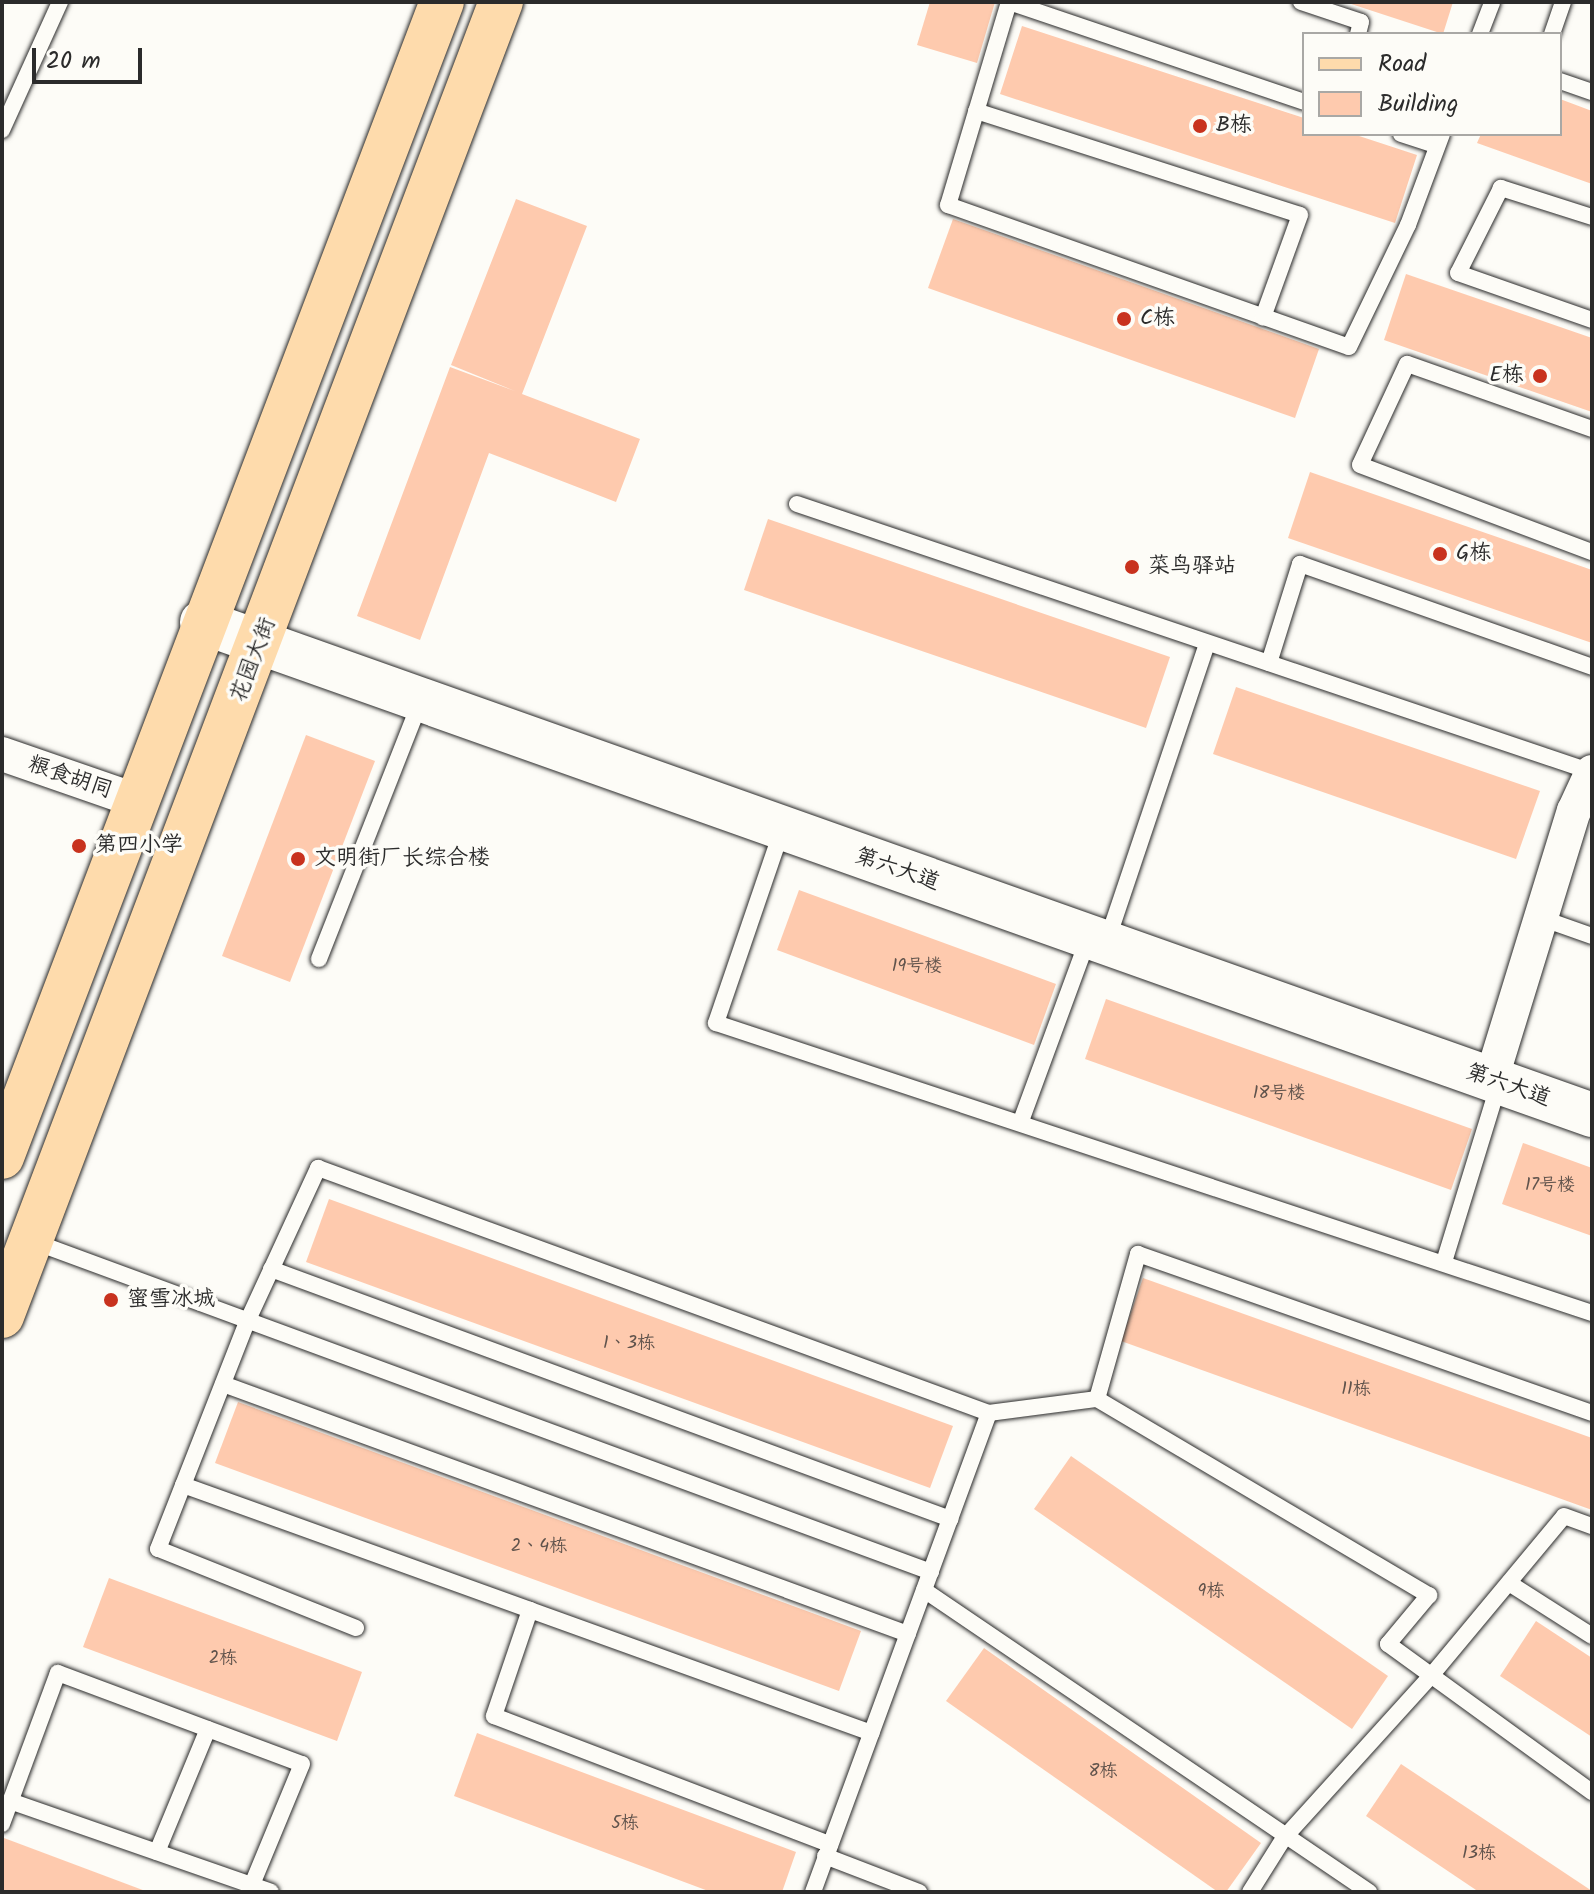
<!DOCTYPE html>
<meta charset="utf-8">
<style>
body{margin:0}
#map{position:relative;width:1594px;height:1894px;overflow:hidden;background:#fdfcf7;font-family:Kalam,"LXGW WenKai TC",sans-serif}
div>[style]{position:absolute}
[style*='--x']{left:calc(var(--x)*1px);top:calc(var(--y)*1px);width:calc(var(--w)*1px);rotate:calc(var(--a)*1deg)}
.building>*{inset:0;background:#fecaae}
.roads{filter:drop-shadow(0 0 2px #2b2b2b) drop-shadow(0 0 2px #2b2b2b)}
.lane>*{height:16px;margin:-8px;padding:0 8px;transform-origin:8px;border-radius:8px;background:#fdfcf7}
.street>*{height:34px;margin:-17px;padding:0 17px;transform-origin:17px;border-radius:17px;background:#fdfcf7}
.secondary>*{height:44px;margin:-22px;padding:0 22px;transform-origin:22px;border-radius:22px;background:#fdfcf7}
.primary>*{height:44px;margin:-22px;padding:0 22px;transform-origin:22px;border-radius:22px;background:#fedbac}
.dots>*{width:22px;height:22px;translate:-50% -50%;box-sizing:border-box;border:4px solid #fdfcf7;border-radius:50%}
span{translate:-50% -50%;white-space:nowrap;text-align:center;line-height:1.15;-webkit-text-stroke:7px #fdfcf7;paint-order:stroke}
.number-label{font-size:18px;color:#60534c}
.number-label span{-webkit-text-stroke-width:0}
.poi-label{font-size:22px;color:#2b2b2b}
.left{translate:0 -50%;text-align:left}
.right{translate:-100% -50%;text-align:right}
.street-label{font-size:22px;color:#2b2b2b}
.frame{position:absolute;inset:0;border:4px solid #2b2b2b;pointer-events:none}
.legend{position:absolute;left:1302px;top:32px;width:260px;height:104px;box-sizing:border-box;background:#fdfcf7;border:2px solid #a9a8a5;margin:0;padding:10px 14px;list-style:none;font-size:24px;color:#2b2b2b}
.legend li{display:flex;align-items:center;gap:16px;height:40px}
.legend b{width:40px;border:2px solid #a9a8a5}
.scale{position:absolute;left:32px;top:48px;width:110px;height:36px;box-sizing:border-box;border:4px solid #2b2b2b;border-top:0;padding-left:10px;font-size:24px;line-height:28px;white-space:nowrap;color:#2b2b2b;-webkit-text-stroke:6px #fdfcf7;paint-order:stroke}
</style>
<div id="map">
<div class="building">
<div style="clip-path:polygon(930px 2px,995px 2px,977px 63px,917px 45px)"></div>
<div style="clip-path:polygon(1345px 2px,1453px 2px,1443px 34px)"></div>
<div style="clip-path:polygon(1022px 26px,1304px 118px,1304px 134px,1353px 134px,1417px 155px,1395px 223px,1000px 94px)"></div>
<div style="clip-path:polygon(1560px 99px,1592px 111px,1592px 184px,1477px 143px,1481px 134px,1560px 134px)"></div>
<div style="clip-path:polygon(516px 199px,587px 226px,522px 394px,640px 439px,616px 502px,489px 453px,420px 640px,357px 616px,450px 367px,515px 391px,451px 365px)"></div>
<div style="clip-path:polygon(953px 219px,1319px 349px,1295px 418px,928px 288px)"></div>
<div style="clip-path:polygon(1406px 274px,1592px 338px,1592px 412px,1384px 340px)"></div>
<div style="clip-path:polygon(1310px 472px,1592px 570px,1592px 643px,1288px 538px)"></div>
<div style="clip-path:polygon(768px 519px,1170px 657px,1146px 728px,744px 590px)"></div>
<div style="clip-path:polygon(1236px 687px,1540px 791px,1516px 859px,1213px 754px)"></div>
<div style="clip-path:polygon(306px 735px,375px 761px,290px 982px,222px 956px)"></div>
<div style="clip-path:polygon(799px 890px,1056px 984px,1034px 1045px,777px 950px)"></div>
<div style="clip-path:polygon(1106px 999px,1472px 1129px,1451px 1190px,1085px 1059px)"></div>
<div style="clip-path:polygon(1523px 1143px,1592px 1168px,1592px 1236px,1502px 1204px)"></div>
<div style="clip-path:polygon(329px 1199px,953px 1426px,930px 1488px,306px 1262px)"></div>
<div style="clip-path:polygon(1143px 1278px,1592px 1438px,1592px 1510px,1121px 1341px)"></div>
<div style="clip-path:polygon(238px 1402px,861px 1631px,839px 1691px,215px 1463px)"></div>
<div style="clip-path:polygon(1071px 1456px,1388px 1676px,1352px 1729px,1034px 1509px)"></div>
<div style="clip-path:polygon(109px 1578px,362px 1672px,337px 1741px,83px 1647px)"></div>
<div style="clip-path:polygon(1536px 1621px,1592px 1658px,1592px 1737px,1500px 1676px)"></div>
<div style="clip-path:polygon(984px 1648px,1261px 1843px,1226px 1892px,1218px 1892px,946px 1701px)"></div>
<div style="clip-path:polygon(477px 1733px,796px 1852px,782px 1892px,711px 1892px,454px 1796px)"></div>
<div style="clip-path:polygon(1401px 1764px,1592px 1891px,1592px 1892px,1479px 1892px,1366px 1816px)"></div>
<div style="clip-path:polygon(4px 1838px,148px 1892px,2px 1892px)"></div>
</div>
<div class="roads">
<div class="lane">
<div style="--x:1009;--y:2;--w:212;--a:106.7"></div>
<div style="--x:948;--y:205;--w:425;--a:19.5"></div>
<div style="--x:1349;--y:347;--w:136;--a:-64.2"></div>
<div style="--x:1408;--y:225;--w:97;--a:-69.5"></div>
<div style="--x:1009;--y:2;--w:311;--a:18.7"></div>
<div style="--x:1301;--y:2;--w:63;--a:18.4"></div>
<div style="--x:1361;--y:22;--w:12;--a:104"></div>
<div style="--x:1480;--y:34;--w:34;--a:-69"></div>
<div style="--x:1552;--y:34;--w:34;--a:-71"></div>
<div style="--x:1560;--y:81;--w:34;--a:19"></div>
<div style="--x:976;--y:111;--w:340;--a:17.8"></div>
<div style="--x:1300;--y:215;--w:109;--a:109.9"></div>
<div style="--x:2;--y:130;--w:141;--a:-65.6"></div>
<div style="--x:1401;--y:134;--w:38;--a:18"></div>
<div style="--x:1592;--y:217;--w:96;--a:-162.3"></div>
<div style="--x:1501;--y:188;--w:95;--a:116.8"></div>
<div style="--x:1458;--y:273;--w:142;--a:19.3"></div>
<div style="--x:1592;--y:429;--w:196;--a:-160.6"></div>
<div style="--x:1407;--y:364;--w:111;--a:115"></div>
<div style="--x:1360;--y:465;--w:248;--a:20.6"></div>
<div style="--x:797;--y:504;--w:839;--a:18.63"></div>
<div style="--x:1269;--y:663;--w:104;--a:-72.6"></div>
<div style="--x:1300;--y:564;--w:310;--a:19.4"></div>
<div style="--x:782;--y:830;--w:204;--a:108.9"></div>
<div style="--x:716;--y:1023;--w:923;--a:18.32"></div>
<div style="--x:1541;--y:918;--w:54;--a:19.4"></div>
<div style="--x:1107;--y:941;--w:314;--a:-71.4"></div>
<div style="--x:319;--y:959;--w:276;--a:-68.5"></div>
<div style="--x:1021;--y:1121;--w:194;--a:-69.8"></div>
<div style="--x:32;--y:1241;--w:958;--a:20.21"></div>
<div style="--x:1444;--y:1262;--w:187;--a:-72.9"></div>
<div style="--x:271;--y:1269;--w:724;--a:20.21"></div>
<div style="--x:223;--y:1384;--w:729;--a:20.05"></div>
<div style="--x:1097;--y:1399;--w:151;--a:-74.2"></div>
<div style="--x:1138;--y:1254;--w:481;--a:19.3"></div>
<div style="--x:183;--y:1485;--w:369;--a:19.8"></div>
<div style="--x:530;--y:1610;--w:112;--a:108.8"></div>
<div style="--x:494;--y:1716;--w:360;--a:20.9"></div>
<div style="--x:1509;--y:1583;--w:98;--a:32.6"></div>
<div style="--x:924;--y:1590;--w:538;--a:34.16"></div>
<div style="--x:530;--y:1610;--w:363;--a:19.8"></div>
<div style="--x:356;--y:1628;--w:213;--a:-158.2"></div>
<div style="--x:158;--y:1549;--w:244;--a:-68.6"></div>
<div style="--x:247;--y:1322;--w:170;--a:-65.2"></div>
<div style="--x:318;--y:1168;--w:714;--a:20.06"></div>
<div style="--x:989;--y:1413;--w:109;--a:-7.4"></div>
<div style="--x:1097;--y:1399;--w:386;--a:30.6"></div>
<div style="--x:1429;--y:1595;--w:64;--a:129.9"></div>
<div style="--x:1388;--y:1644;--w:252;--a:36"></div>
<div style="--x:10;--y:1801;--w:276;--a:19.2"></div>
<div style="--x:2;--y:1824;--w:161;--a:-69.7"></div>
<div style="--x:58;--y:1673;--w:260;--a:20.5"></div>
<div style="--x:302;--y:1764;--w:131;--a:112.5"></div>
<div style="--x:157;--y:1852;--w:133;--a:-67.5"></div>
<div style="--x:825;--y:1856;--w:101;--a:21"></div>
<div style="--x:813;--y:1892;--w:510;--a:-69.83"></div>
<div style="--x:1250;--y:1892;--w:64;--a:-57.8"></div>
<div style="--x:1284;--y:1838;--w:217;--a:-47.8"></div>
<div style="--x:1430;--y:1677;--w:209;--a:-50.2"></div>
<div style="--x:1564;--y:1516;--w:30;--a:20"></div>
</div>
<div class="street">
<div style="--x:2;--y:754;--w:144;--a:19.1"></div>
<div style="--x:1491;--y:1080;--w:282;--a:-72.9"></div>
<div style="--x:1574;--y:811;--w:43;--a:-65.2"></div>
</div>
<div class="secondary">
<div style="--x:202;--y:622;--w:1475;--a:19.53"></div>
</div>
<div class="primary">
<div style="--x:2;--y:1157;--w:1236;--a:-69.15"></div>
<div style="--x:2;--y:1316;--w:1406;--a:-69.21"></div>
</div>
</div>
<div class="dots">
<div style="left:1200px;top:126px;background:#c8321e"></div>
<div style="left:1124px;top:319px;background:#c8321e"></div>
<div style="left:1540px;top:376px;background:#c8321e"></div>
<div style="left:1440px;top:554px;background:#c8321e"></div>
<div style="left:1132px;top:567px;background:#c8321e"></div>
<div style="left:79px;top:846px;background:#c8321e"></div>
<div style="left:298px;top:859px;background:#c8321e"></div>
<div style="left:111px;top:1300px;background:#c8321e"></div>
</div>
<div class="number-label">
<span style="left:917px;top:967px">19号楼</span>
<span style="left:1279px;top:1094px">18号楼</span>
<span style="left:1550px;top:1186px">17号楼</span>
<span style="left:629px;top:1344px">1、3栋</span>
<span style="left:1356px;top:1390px">11栋</span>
<span style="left:539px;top:1547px">2、4栋</span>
<span style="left:1211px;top:1592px">9栋</span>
<span style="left:223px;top:1659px">2栋</span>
<span style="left:1103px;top:1772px">8栋</span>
<span style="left:625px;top:1824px">5栋</span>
<span style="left:1479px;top:1854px">13栋</span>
</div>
<div class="poi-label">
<span class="left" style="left:1216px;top:126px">B栋</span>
<span class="left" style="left:1140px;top:319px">C栋</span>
<span class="right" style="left:1524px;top:376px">E栋</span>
<span class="left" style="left:1456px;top:554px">G栋</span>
<span class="left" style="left:1148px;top:567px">菜鸟驿站</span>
<span class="left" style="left:95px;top:846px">第四小学</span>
<span class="left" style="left:314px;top:859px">文明街厂长综合楼</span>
<span class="left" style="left:127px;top:1300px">蜜雪冰城</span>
</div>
<div class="street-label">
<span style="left:254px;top:660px;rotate:-69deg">花园大街</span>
<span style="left:70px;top:778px;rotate:19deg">粮食胡同</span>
<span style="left:897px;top:870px;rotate:19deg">第六大道</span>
<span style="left:1508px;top:1086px;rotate:19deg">第六大道</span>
</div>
<div class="frame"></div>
<ul class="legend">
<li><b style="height:10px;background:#fedbac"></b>Road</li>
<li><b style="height:22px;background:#fecaae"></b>Building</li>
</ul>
<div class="scale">20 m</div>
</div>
